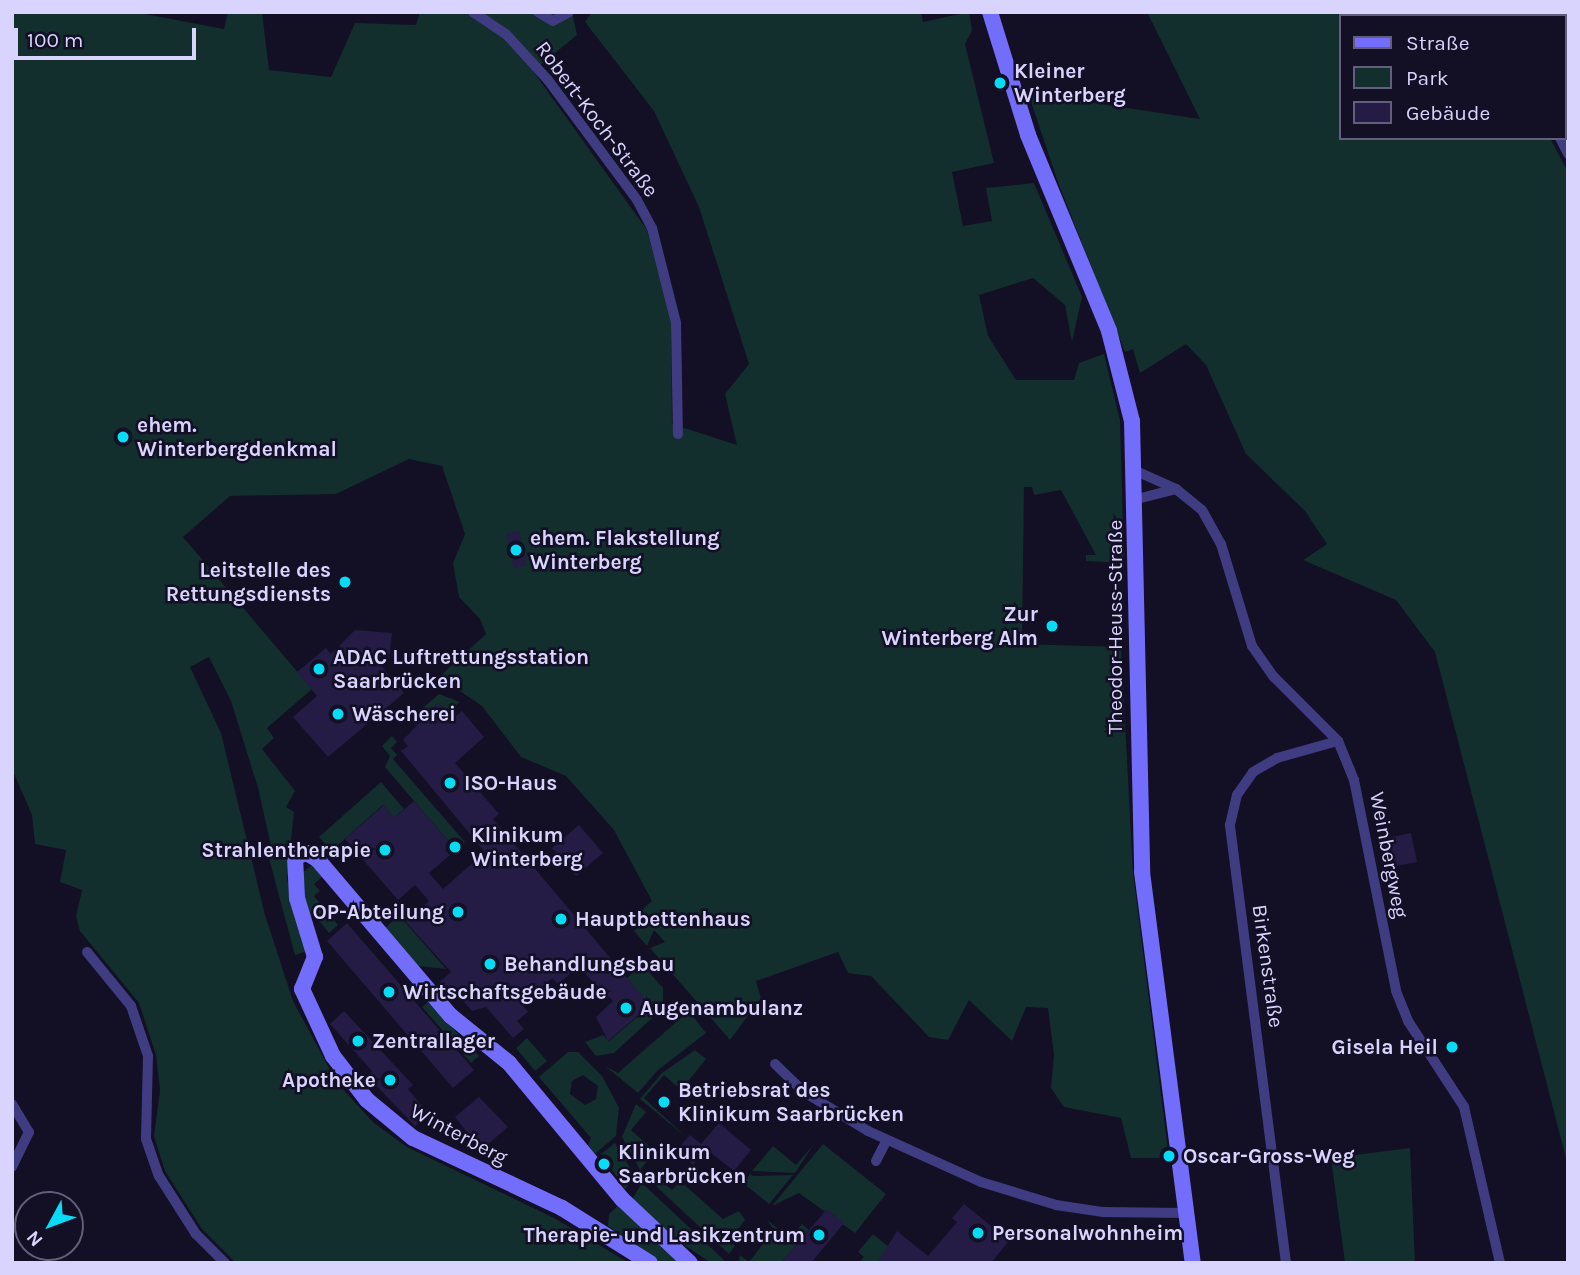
<!DOCTYPE html>
<meta charset="utf-8">
<style>
body{margin:0}
#map{position:relative;width:1580px;height:1275px;overflow:hidden;background:#130f24;font-family:Karla,sans-serif}
div>[style]{position:absolute}
[style*='--x']{left:calc(var(--x)*1px);top:calc(var(--y)*1px);width:calc(var(--w)*1px);rotate:calc(var(--a)*1deg)}
.green>*{inset:0;background:#122e2d}
.building>*{inset:0;background:#241c45}
.street>*{height:10px;margin:-5px;padding:0 5px;transform-origin:5px;border-radius:5px;background:#3f3c82}
.secondary>*{height:16px;margin:-8px;padding:0 8px;transform-origin:8px;border-radius:8px;background:#726efb}
.dots>*{width:19px;height:19px;translate:-50% -50%;box-sizing:border-box;border:4px solid #130f24;border-radius:50%}
span{translate:-50% -50%;white-space:nowrap;text-align:center;line-height:1.15;-webkit-text-stroke:5px #130f24;paint-order:stroke}
.poi-label{font-size:21px;color:#d9d4fe;font-weight:700}
.left{translate:0 -50%;text-align:left}
.right{translate:-100% -50%;text-align:right}
.street-label{font-size:21px;color:#d9d4fe}
.frame{position:absolute;inset:0;border:14px solid #d9d4fe;pointer-events:none}
.legend{position:absolute;left:1339px;top:14px;width:228px;height:126px;box-sizing:border-box;background:#130f24;border:2px solid #625e7b;margin:0;padding:9px 12px;list-style:none;font-size:21px;color:#d9d4fe}
.legend li{display:flex;align-items:center;gap:14px;height:35px}
.legend b{width:35px;border:2px solid #625e7b}
.north{position:absolute;left:14px;top:1191px;width:70px;height:70px;box-sizing:border-box;background:#130f24;border:2px solid #625e7b;border-radius:50%;rotate:229deg;font-size:19px;font-weight:700;line-height:28px;text-align:center;color:#d9d4fe}
.north::after{content:'';display:block;margin:auto;width:24px;height:32px;background:#07dcf6;clip-path:polygon(50% 0,100% 100%,50% 72%,0 100%)}
.scale{position:absolute;left:14px;top:28px;width:182px;height:32px;box-sizing:border-box;border:4px solid #d9d4fe;border-top:0;padding-left:9px;font-size:21px;line-height:24px;white-space:nowrap;color:#d9d4fe;-webkit-text-stroke:5px #130f24;paint-order:stroke}
</style>
<div id="map">
<div class="green">
<div style="clip-path:polygon(12px 12px,134px 12px,224px 29px,228px 12px,262px 12px,269px 70px,331px 77px,355px 23px,416px 25px,420px 12px,572px 12px,577px 35px,533px 71px,647px 230px,671px 318px,672px 424px,737px 445px,725px 394px,749px 364px,699px 207px,654px 111px,585px 22px,592px 12px,921px 12px,923px 22px,969px 12px,972px 30px,965px 44px,994px 163px,952px 172px,963px 226px,992px 221px,986px 188px,1034px 183px,1082px 297px,1072px 342px,1065px 305px,1033px 278px,979px 295px,988px 336px,1016px 380px,1074px 380px,1079px 363px,1104px 354px,1120px 420px,1124px 563px,1086px 561px,1086px 555px,1096px 555px,1061px 490px,1034px 495px,1032px 487px,1024px 487px,1022px 644px,1121px 647px,1133px 873px,1169px 1158px,1131px 1158px,1121px 1118px,1064px 1107px,1051px 1088px,1054px 1055px,1048px 1008px,1026px 1007px,1012px 1041px,969px 1000px,948px 1040px,929px 1037px,871px 976px,848px 973px,838px 952px,756px 981px,761px 998px,730px 1040px,650px 948px,665px 942px,654px 930px,647px 946px,634px 931px,640px 925px,634px 917px,652px 901px,614px 830px,566px 776px,521px 757px,482px 706px,439px 677px,486px 634px,480px 619px,459px 597px,453px 563px,465px 534px,442px 466px,409px 459px,336px 494px,230px 496px,183px 537px,312px 689px,267px 728px,274px 738px,262px 749px,295px 791px,286px 807px,294px 812px,287px 879px,307px 951px,295px 955px,267px 851px,272px 850px,258px 788px,231px 701px,209px 657px,190px 667px,221px 733px,265px 915px,293px 1001px,337px 1083px,374px 1123px,407px 1147px,554px 1218px,629px 1263px,236px 1263px,202px 1229px,165px 1171px,154px 1136px,160px 1090px,156px 1055px,139px 1003px,80px 931px,76px 916px,82px 890px,60px 882px,66px 850px,35px 844px,32px 815px,12px 769px)"></div>
<div style="clip-path:polygon(1147px 12px,1482px 12px,1340px 16px,1340px 138px,1550px 138px,1568px 172px,1568px 1166px,1435px 652px,1396px 600px,1303px 560px,1327px 544px,1305px 511px,1246px 454px,1206px 365px,1186px 344px,1140px 373px,1133px 349px,1125px 352px,1059px 185px,1028px 93px,1200px 119px)"></div>
<div style="clip-path:polygon(1500px 12px,1568px 12px,1568px 137px,1564px 16px)"></div>
<div style="clip-path:polygon(439px 694px,460px 702px,447px 713px,438px 703px,416px 725px,411px 718px)"></div>
<div style="clip-path:polygon(392px 736px,397px 742px,391px 748px,397px 755px,393px 759px,465px 842px,456px 850px,385px 767px,390px 756px,382px 746px)"></div>
<div style="clip-path:polygon(381px 782px,404px 809px,394px 818px,383px 805px,331px 851px,319px 837px)"></div>
<div style="clip-path:polygon(312px 865px,323px 876px,314px 884px,320px 891px,314px 896px,338px 925px,329px 933px,314px 915px,307px 920px,302px 873px)"></div>
<div style="clip-path:polygon(409px 906px,415px 912px,405px 922px,446px 969px,418px 966px,384px 929px)"></div>
<div style="clip-path:polygon(642px 964px,663px 988px,663px 1008px,614px 1053px,596px 1056px,585px 1042px,603px 1035px,609px 1041px,650px 1006px,627px 978px)"></div>
<div style="clip-path:polygon(428px 1002px,479px 1056px,471px 1063px,422px 1007px)"></div>
<div style="clip-path:polygon(689px 1011px,706px 1033px,658px 1070px,638px 1093px,605px 1066px,618px 1073px)"></div>
<div style="clip-path:polygon(527px 1038px,547px 1061px,535px 1071px,516px 1048px)"></div>
<div style="clip-path:polygon(695px 1050px,706px 1059px,681px 1090px,664px 1075px,644px 1098px,686px 1137px,640px 1099px,662px 1073px)"></div>
<div style="clip-path:polygon(evenodd,568px 1052px,578px 1052px,602px 1076px,619px 1108px,616px 1136px,595px 1154px,588px 1145px,591px 1138px,539px 1077px,568px 1052px,583px 1075px,598px 1086px,596px 1099px,585px 1105px,570px 1094px,572px 1081px,583px 1075px)"></div>
<div style="clip-path:polygon(636px 1104px,646px 1112px,631px 1130px,655px 1151px,640px 1170px,622px 1137px)"></div>
<div style="clip-path:polygon(615px 1143px,635px 1176px,625px 1189px,601px 1154px)"></div>
<div style="clip-path:polygon(814px 1144px,795px 1173px,752px 1171px,773px 1146px,796px 1165px)"></div>
<div style="clip-path:polygon(823px 1144px,886px 1194px,855px 1233px,799px 1193px,772px 1206px)"></div>
<div style="clip-path:polygon(1410px 1148px,1415px 1263px,1345px 1263px,1331px 1158px)"></div>
<div style="clip-path:polygon(652px 1172px,672px 1190px,680px 1181px,723px 1219px,739px 1211px,745px 1220px,729px 1240px,735px 1246px,729px 1254px,647px 1178px)"></div>
<div style="clip-path:polygon(750px 1174px,753px 1176px,793px 1175px,769px 1204px,743px 1183px)"></div>
<div style="clip-path:polygon(642px 1183px,724px 1260px,721px 1263px,711px 1263px,665px 1232px,631px 1201px)"></div>
<div style="clip-path:polygon(619px 1205px,681px 1263px,661px 1263px,608px 1226px,609px 1214px)"></div>
<div style="clip-path:polygon(767px 1220px,790px 1238px,802px 1224px,809px 1230px,781px 1263px,739px 1263px,740px 1255px,749px 1262px,774px 1230px)"></div>
<div style="clip-path:polygon(873px 1234px,890px 1248px,877px 1263px,859px 1263px,864px 1257px,858px 1252px)"></div>
</div>
<div class="building">
<div style="clip-path:polygon(519px 531px,527px 565px,514px 568px,506px 534px)"></div>
<div style="clip-path:polygon(355px 630px,392px 633px,389px 659px,374px 657px,404px 693px,328px 757px,293px 717px,317px 696px,297px 672px,326px 648px,331px 654px)"></div>
<div style="clip-path:polygon(438px 703px,452px 719px,462px 711px,484px 737px,455px 763px,499px 814px,493px 819px,650px 1005px,608px 1041px,596px 1017px,613px 1001px,578px 967px,558px 984px,552px 978px,522px 1005px,528px 1012px,517px 1021px,524px 1029px,513px 1038px,486px 1007px,472px 1011px,459px 996px,453px 1002px,437px 984px,451px 972px,406px 922px,429px 901px,415px 885px,398px 900px,345px 839px,384px 805px,394px 818px,414px 801px,456px 850px,429px 873px,443px 889px,485px 852px,401px 751px,408px 746px,403px 740px)"></div>
<div style="clip-path:polygon(579px 825px,603px 853px,576px 876px,552px 848px)"></div>
<div style="clip-path:polygon(1411px 833px,1417px 862px,1385px 868px,1382px 839px)"></div>
<div style="clip-path:polygon(347px 923px,474px 1070px,453px 1088px,327px 941px)"></div>
<div style="clip-path:polygon(344px 1011px,413px 1085px,408px 1089px,429px 1114px,415px 1126px,367px 1076px,372px 1071px,330px 1024px)"></div>
<div style="clip-path:polygon(479px 1097px,508px 1127px,481px 1150px,455px 1117px)"></div>
<div style="clip-path:polygon(719px 1123px,751px 1150px,734px 1171px,706px 1149px,693px 1165px,676px 1151px,690px 1135px,701px 1144px)"></div>
<div style="clip-path:polygon(964px 1204px,996px 1230px,1000px 1225px,1013px 1236px,991px 1263px,877px 1263px,897px 1231px,928px 1256px,957px 1222px,952px 1218px)"></div>
<div style="clip-path:polygon(827px 1209px,844px 1223px,830px 1240px,811px 1263px,781px 1263px)"></div>
</div>
<div class="street">
<div style="--x:473;--y:12;--w:40;--a:34"></div>
<div style="--x:506;--y:34;--w:62;--a:47.6"></div>
<div style="--x:548;--y:80;--w:149;--a:53.4"></div>
<div style="--x:637;--y:200;--w:32;--a:62"></div>
<div style="--x:652;--y:228;--w:98;--a:75.8"></div>
<div style="--x:676;--y:323;--w:111;--a:89"></div>
<div style="--x:538;--y:12;--w:17;--a:31"></div>
<div style="--x:553;--y:21;--w:18;--a:-29"></div>
<div style="--x:1490;--y:12;--w:4;--a:63"></div>
<div style="--x:1560;--y:138;--w:18;--a:63"></div>
<div style="--x:1136;--y:471;--w:44;--a:24.2"></div>
<div style="--x:1137;--y:499;--w:40;--a:-14.4"></div>
<div style="--x:1176;--y:489;--w:33;--a:39"></div>
<div style="--x:1202;--y:510;--w:39;--a:61"></div>
<div style="--x:1221;--y:544;--w:107;--a:73.1"></div>
<div style="--x:1252;--y:646;--w:38;--a:55"></div>
<div style="--x:1274;--y:677;--w:91;--a:45"></div>
<div style="--x:1338;--y:741;--w:42;--a:67.7"></div>
<div style="--x:1354;--y:780;--w:215;--a:78.7"></div>
<div style="--x:1396;--y:991;--w:32;--a:68"></div>
<div style="--x:1408;--y:1021;--w:103;--a:56.9"></div>
<div style="--x:1464;--y:1107;--w:160;--a:77"></div>
<div style="--x:87;--y:952;--w:70;--a:50.8"></div>
<div style="--x:131;--y:1006;--w:53;--a:71.2"></div>
<div style="--x:148;--y:1056;--w:83;--a:91.4"></div>
<div style="--x:146;--y:1139;--w:39;--a:71"></div>
<div style="--x:159;--y:1176;--w:69;--a:57.5"></div>
<div style="--x:196;--y:1234;--w:41;--a:45"></div>
<div style="--x:775;--y:1064;--w:40;--a:44"></div>
<div style="--x:804;--y:1092;--w:75;--a:31.4"></div>
<div style="--x:868;--y:1131;--w:124;--a:24.3"></div>
<div style="--x:981;--y:1182;--w:78;--a:17"></div>
<div style="--x:1056;--y:1205;--w:48;--a:8.5"></div>
<div style="--x:1103;--y:1212;--w:84;--a:0.7"></div>
<div style="--x:12;--y:1104;--w:33;--a:59"></div>
<div style="--x:29;--y:1132;--w:39;--a:116"></div>
<div style="--x:876;--y:1161;--w:22;--a:-63"></div>
<div style="--x:1286;--y:1263;--w:442;--a:-97.3"></div>
<div style="--x:1230;--y:825;--w:31;--a:-77"></div>
<div style="--x:1237;--y:795;--w:28;--a:-55"></div>
<div style="--x:1253;--y:772;--w:28;--a:-30"></div>
<div style="--x:1277;--y:758;--w:63;--a:-15.6"></div>
</div>
<div class="secondary">
<div style="--x:990;--y:12;--w:129;--a:72.8"></div>
<div style="--x:1028;--y:135;--w:212;--a:67.5"></div>
<div style="--x:1109;--y:331;--w:93;--a:75.7"></div>
<div style="--x:1132;--y:421;--w:451;--a:88.7"></div>
<div style="--x:1142;--y:872;--w:394;--a:82.6"></div>
<div style="--x:650;--y:1263;--w:104;--a:-148"></div>
<div style="--x:562;--y:1208;--w:165;--a:-154.8"></div>
<div style="--x:413;--y:1138;--w:60;--a:-140.4"></div>
<div style="--x:367;--y:1100;--w:56;--a:-127.7"></div>
<div style="--x:333;--y:1056;--w:74;--a:-114.8"></div>
<div style="--x:302;--y:989;--w:35;--a:-68"></div>
<div style="--x:315;--y:957;--w:62;--a:-107"></div>
<div style="--x:297;--y:898;--w:41;--a:-92.8"></div>
<div style="--x:295;--y:857;--w:13;--a:-18"></div>
<div style="--x:307;--y:853;--w:13;--a:32"></div>
<div style="--x:318;--y:860;--w:205;--a:49.6"></div>
<div style="--x:451;--y:1016;--w:75;--a:39"></div>
<div style="--x:509;--y:1063;--w:177;--a:50.3"></div>
<div style="--x:622;--y:1199;--w:93;--a:43.3"></div>
</div>
<div class="dots">
<div style="left:1000px;top:83px;background:#07dcf6"></div>
<div style="left:123px;top:437px;background:#07dcf6"></div>
<div style="left:516px;top:550px;background:#07dcf6"></div>
<div style="left:345px;top:582px;background:#07dcf6"></div>
<div style="left:1052px;top:626px;background:#07dcf6"></div>
<div style="left:319px;top:669px;background:#07dcf6"></div>
<div style="left:338px;top:714px;background:#07dcf6"></div>
<div style="left:450px;top:783px;background:#07dcf6"></div>
<div style="left:455px;top:847px;background:#07dcf6"></div>
<div style="left:385px;top:850px;background:#07dcf6"></div>
<div style="left:458px;top:912px;background:#07dcf6"></div>
<div style="left:561px;top:919px;background:#07dcf6"></div>
<div style="left:490px;top:964px;background:#07dcf6"></div>
<div style="left:389px;top:992px;background:#07dcf6"></div>
<div style="left:626px;top:1008px;background:#07dcf6"></div>
<div style="left:358px;top:1041px;background:#07dcf6"></div>
<div style="left:1452px;top:1047px;background:#07dcf6"></div>
<div style="left:390px;top:1080px;background:#07dcf6"></div>
<div style="left:664px;top:1102px;background:#07dcf6"></div>
<div style="left:1169px;top:1156px;background:#07dcf6"></div>
<div style="left:604px;top:1164px;background:#07dcf6"></div>
<div style="left:978px;top:1233px;background:#07dcf6"></div>
<div style="left:819px;top:1235px;background:#07dcf6"></div>
</div>
<div class="poi-label">
<span class="left" style="left:1014px;top:83px">Kleiner<br>Winterberg</span>
<span class="left" style="left:137px;top:437px">ehem.<br>Winterbergdenkmal</span>
<span class="left" style="left:530px;top:550px">ehem. Flakstellung<br>Winterberg</span>
<span class="right" style="left:331px;top:582px">Leitstelle des<br>Rettungsdiensts</span>
<span class="right" style="left:1038px;top:626px">Zur<br>Winterberg Alm</span>
<span class="left" style="left:333px;top:669px">ADAC Luftrettungsstation<br>Saarbrücken</span>
<span class="left" style="left:352px;top:714px">Wäscherei</span>
<span class="left" style="left:464px;top:783px">ISO-Haus</span>
<span class="left" style="left:471px;top:847px">Klinikum<br>Winterberg</span>
<span class="right" style="left:371px;top:850px">Strahlentherapie</span>
<span class="right" style="left:444px;top:912px">OP-Abteilung</span>
<span class="left" style="left:575px;top:919px">Hauptbettenhaus</span>
<span class="left" style="left:504px;top:964px">Behandlungsbau</span>
<span class="left" style="left:403px;top:992px">Wirtschaftsgebäude</span>
<span class="left" style="left:640px;top:1008px">Augenambulanz</span>
<span class="left" style="left:372px;top:1041px">Zentrallager</span>
<span class="right" style="left:1438px;top:1047px">Gisela Heil</span>
<span class="right" style="left:376px;top:1080px">Apotheke</span>
<span class="left" style="left:678px;top:1102px">Betriebsrat des<br>Klinikum Saarbrücken</span>
<span class="left" style="left:618px;top:1164px">Klinikum<br>Saarbrücken</span>
<span class="left" style="left:1183px;top:1156px">Oscar-Gross-Weg</span>
<span class="left" style="left:992px;top:1233px">Personalwohnheim</span>
<span class="right" style="left:805px;top:1235px">Therapie- und Lasikzentrum</span>
</div>
<div class="street-label">
<span style="left:597px;top:119px;rotate:53deg">Robert-Koch-Straße</span>
<span style="left:1115px;top:627px;rotate:-90deg">Theodor-Heuss-Straße</span>
<span style="left:1389px;top:855px;rotate:79deg">Weinbergweg</span>
<span style="left:1268px;top:966px;rotate:82deg">Birkenstraße</span>
<span style="left:459px;top:1134px;rotate:28deg">Winterberg</span>
</div>
<div class="frame"></div>
<ul class="legend">
<li><b style="height:9px;background:#726efb"></b>Straße</li>
<li><b style="height:19px;background:#122e2d"></b>Park</li>
<li><b style="height:19px;background:#241c45"></b>Gebäude</li>
</ul>
<div class="north">N</div>
<div class="scale">100 m</div>
</div>
